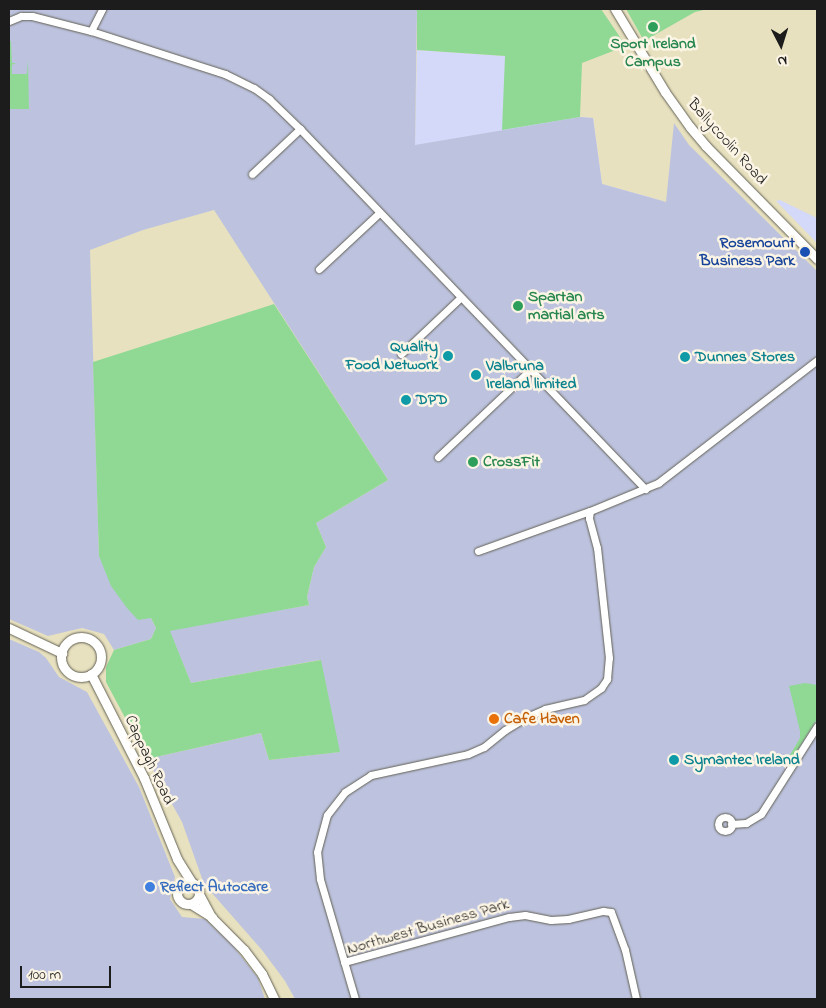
<!DOCTYPE html>
<style>
body{margin:0}
#map{position:relative;width:826px;height:1008px;overflow:hidden;background:#e8e1bf;font-family:"Indie Flower",sans-serif}
div>[style]{position:absolute}
[style*='--x']{left:calc(var(--x)*1px);top:calc(var(--y)*1px);width:calc(var(--w)*1px);rotate:calc(var(--a)*1deg)}
.built>*{inset:0;background:#d4d8f9}
.industrial>*{inset:0;background:#bdc3de}
.green>*{inset:0;background:#90d995}
.roads{filter:drop-shadow(0 0 1px #636155) drop-shadow(0 0 1px #636155)}
.minor>*{height:7px;margin:-3.5px;padding:0 3.5px;transform-origin:3.5px;border-radius:3.5px;background:#fff}
.minor>.ring{margin:-3.5px;padding:0;box-sizing:content-box;background:none;border:7px solid #fff;border-radius:50%}
.tertiary>*{height:9px;margin:-4.5px;padding:0 4.5px;transform-origin:4.5px;border-radius:4.5px;background:#fff}
.tertiary>.ring{margin:-4.5px;padding:0;box-sizing:content-box;background:none;border:9px solid #fff;border-radius:50%}
.dots>*{width:14px;height:14px;translate:-50% -50%;box-sizing:border-box;border:2px solid #fcf5e5;border-radius:50%}
span{translate:-50% -50%;white-space:nowrap;text-align:center;line-height:1.15;-webkit-text-stroke:5px #fcf5e5;paint-order:stroke}
.leisure-label{font-size:16px;color:#27864d;font-weight:700}
.left{translate:0 -50%;text-align:left}
.street-label{font-size:16px;color:#1c1c1c}
.transit-label{font-size:16px;color:#164399;font-weight:700}
.right{translate:-100% -50%;text-align:right}
.culture-label{font-size:16px;color:#0d838f;font-weight:700}
.food-label{font-size:16px;color:#c56008;font-weight:700}
.shop-label{font-size:16px;color:#366cbe;font-weight:700}
.frame{position:absolute;inset:0;border:10px solid #1c1c1c;pointer-events:none}
.north{position:absolute;left:756px;top:20px;width:50px;height:50px;-webkit-text-stroke:4px #fcf5e5;paint-order:stroke;rotate:175deg;font-size:14px;font-weight:700;line-height:20px;text-align:center;color:#1c1c1c}
.north::after{content:'';display:block;margin:auto;width:18px;height:22px;background:#1c1c1c;clip-path:polygon(50% 0,100% 100%,50% 72%,0 100%)}
.scale{position:absolute;left:20px;top:966px;width:91px;height:22px;box-sizing:border-box;border:2px solid #1c1c1c;border-top:0;padding-left:6px;font-size:15px;line-height:18px;white-space:nowrap;color:#1c1c1c;-webkit-text-stroke:4px #fcf5e5;paint-order:stroke}
</style>
<div id="map">
<div class="built">
<div style="clip-path:polygon(417px 50px,505px 56px,580px 117px,593px 118px,602px 184px,667px 202px,415px 145px)"></div>
<div style="clip-path:polygon(780px 200px,817px 218px,817px 243px,776px 201px)"></div>
</div>
<div class="industrial">
<div style="clip-path:polygon(9px 9px,417px 9px,415px 145px,580px 117px,593px 118px,602px 184px,666px 202px,674px 123px,689px 145px,817px 271px,817px 999px,295px 999px,285px 981px,262px 950px,204px 884px,182px 822px,147px 759px,261px 733px,269px 760px,339px 752px,320px 660px,191px 683px,169px 630px,309px 605px,307px 597px,314px 567px,326px 547px,316px 523px,388px 480px,214px 210px,143px 230px,90px 250px,99px 556px,151px 618px,156px 628px,151px 639px,114px 650px,104px 634px,82px 628px,48px 636px,9px 619px)"></div>
<div style="clip-path:polygon(9px 639px,39px 652px,46px 658px,59px 677px,87px 692px,139px 787px,175px 877px,170px 899px,182px 917px,205px 919px,234px 947px,258px 978px,265px 999px,9px 999px)"></div>
</div>
<div class="green">
<div style="clip-path:polygon(417px 9px,601px 9px,626px 46px,582px 63px,580px 117px,502px 130px,505px 56px,417px 50px)"></div>
<div style="clip-path:polygon(626px 9px,708px 9px,695px 12px,644px 41px)"></div>
<div style="clip-path:polygon(11px 41px,12px 63px,16px 63px,12px 65px,12px 74px,27px 74px,28px 60px,29px 109px,9px 109px,9px 42px)"></div>
<div style="clip-path:polygon(274px 304px,388px 480px,316px 523px,326px 547px,314px 567px,307px 597px,309px 605px,170px 631px,191px 683px,321px 660px,340px 752px,269px 760px,261px 733px,147px 759px,106px 682px,106px 667px,114px 650px,151px 639px,156px 628px,151px 618px,138px 620px,127px 608px,111px 586px,99px 556px,93px 362px)"></div>
<div style="clip-path:polygon(805px 683px,817px 685px,817px 719px,793px 757px,790px 755px,800px 738px,800px 731px,789px 686px)"></div>
</div>
<div class="roads">
<div class="minor">
<div style="--x:9;--y:21;--w:13;--a:-23"></div>
<div style="--x:21;--y:16;--w:11;--a:0"></div>
<div style="--x:32;--y:16;--w:61;--a:14.3"></div>
<div style="--x:91;--y:31;--w:141;--a:17.8"></div>
<div style="--x:225;--y:74;--w:32;--a:26"></div>
<div style="--x:254;--y:88;--w:19;--a:36"></div>
<div style="--x:269;--y:99;--w:43;--a:44.1"></div>
<div style="--x:300;--y:129;--w:499;--a:46.2"></div>
<div style="--x:91;--y:31;--w:25;--a:-63"></div>
<div style="--x:252;--y:174;--w:66;--a:-43.2"></div>
<div style="--x:319;--y:269;--w:82;--a:-43"></div>
<div style="--x:401;--y:354;--w:81;--a:-43.5"></div>
<div style="--x:438;--y:457;--w:127;--a:-43.4"></div>
<div style="--x:478;--y:551;--w:119;--a:-19.7"></div>
<div style="--x:590;--y:511;--w:74;--a:-22.4"></div>
<div style="--x:658;--y:483;--w:201;--a:-37.7"></div>
<div class="ring" style="left:718px;top:817px;width:7px;height:7px"></div>
<div style="--x:731;--y:824;--w:15;--a:-4"></div>
<div style="--x:746;--y:823;--w:17;--a:-31"></div>
<div style="--x:761;--y:814;--w:104;--a:-57.5"></div>
<div style="--x:344;--y:962;--w:171;--a:-15.3"></div>
<div style="--x:509;--y:917;--w:16;--a:-7"></div>
<div style="--x:525;--y:915;--w:26;--a:11"></div>
<div style="--x:551;--y:920;--w:17;--a:-3"></div>
<div style="--x:568;--y:919;--w:36;--a:-13"></div>
<div style="--x:603;--y:911;--w:8;--a:7"></div>
<div style="--x:611;--y:912;--w:40;--a:69.8"></div>
<div style="--x:625;--y:950;--w:50;--a:77.3"></div>
<div style="--x:355;--y:999;--w:125;--a:-106.3"></div>
<div style="--x:320;--y:879;--w:27;--a:-96"></div>
<div style="--x:317;--y:852;--w:38;--a:-75"></div>
<div style="--x:327;--y:815;--w:29;--a:-52"></div>
<div style="--x:345;--y:792;--w:31;--a:-33"></div>
<div style="--x:371;--y:775;--w:99;--a:-12.2"></div>
<div style="--x:468;--y:754;--w:17;--a:-24"></div>
<div style="--x:484;--y:747;--w:27;--a:-39"></div>
<div style="--x:505;--y:730;--w:26;--a:-31"></div>
<div style="--x:527;--y:717;--w:20;--a:-24"></div>
<div style="--x:545;--y:709;--w:40;--a:-13"></div>
<div style="--x:584;--y:700;--w:21;--a:-35"></div>
<div style="--x:601;--y:688;--w:11;--a:-56"></div>
<div style="--x:607;--y:679;--w:21;--a:-85"></div>
<div style="--x:609;--y:658;--w:111;--a:-96.2"></div>
<div style="--x:597;--y:548;--w:31;--a:-105"></div>
<div style="--x:589;--y:518;--w:7;--a:-82"></div>
</div>
<div class="tertiary">
<div style="--x:615;--y:9;--w:97;--a:58.9"></div>
<div style="--x:665;--y:92;--w:43;--a:54.5"></div>
<div style="--x:690;--y:127;--w:25;--a:50"></div>
<div style="--x:706;--y:146;--w:158;--a:45.5"></div>
<div style="--x:9;--y:628;--w:59;--a:25.3"></div>
<div class="ring" style="left:61px;top:637px;width:31px;height:31px"></div>
<div style="--x:91;--y:674;--w:117;--a:63"></div>
<div style="--x:144;--y:778;--w:87;--a:67.8"></div>
<div style="--x:177;--y:859;--w:28;--a:58"></div>
<div class="ring" style="left:177px;top:882px;width:13px;height:13px"></div>
<div style="--x:199;--y:894;--w:27;--a:62"></div>
<div style="--x:212;--y:918;--w:45;--a:45"></div>
<div style="--x:244;--y:950;--w:30;--a:53"></div>
<div style="--x:262;--y:974;--w:28;--a:64"></div>
<div style="--x:191;--y:904;--w:25;--a:32"></div>
</div>
</div>
<div class="dots">
<div style="left:653px;top:27px;background:#2e9e5b"></div>
<div style="left:805px;top:252px;background:#1a4fb4"></div>
<div style="left:518px;top:306px;background:#2e9e5b"></div>
<div style="left:448px;top:356px;background:#0f9aa8"></div>
<div style="left:685px;top:357px;background:#0f9aa8"></div>
<div style="left:476px;top:375px;background:#0f9aa8"></div>
<div style="left:406px;top:400px;background:#0f9aa8"></div>
<div style="left:473px;top:462px;background:#2e9e5b"></div>
<div style="left:494px;top:719px;background:#e8710a"></div>
<div style="left:674px;top:760px;background:#0f9aa8"></div>
<div style="left:150px;top:887px;background:#3f7fe0"></div>
</div>
<div class="leisure-label">
<span style="left:653px;top:53px">Sport Ireland<br>Campus</span>
<span class="left" style="left:528px;top:306px">Spartan<br>martial arts</span>
<span class="left" style="left:483px;top:462px">CrossFit</span>
</div>
<div class="street-label">
<span style="left:727px;top:142px;rotate:48deg">Ballycoolin Road</span>
<span style="left:149px;top:760px;rotate:65deg">Cappagh Road</span>
<span style="left:428px;top:927px;rotate:-16deg">Northwest Business Park</span>
</div>
<div class="transit-label">
<span class="right" style="left:795px;top:252px">Rosemount<br>Business Park</span>
</div>
<div class="culture-label">
<span class="right" style="left:438px;top:356px">Quality<br>Food Network</span>
<span class="left" style="left:695px;top:357px">Dunnes Stores</span>
<span class="left" style="left:486px;top:375px">Valbruna<br>Ireland limited</span>
<span class="left" style="left:416px;top:400px">DPD</span>
<span class="left" style="left:684px;top:760px">Symantec Ireland</span>
</div>
<div class="food-label">
<span class="left" style="left:504px;top:719px">Cafe Haven</span>
</div>
<div class="shop-label">
<span class="left" style="left:160px;top:887px">Reflect Autocare</span>
</div>
<div class="frame"></div>
<div class="north">N</div>
<div class="scale">100 m</div>
</div>
